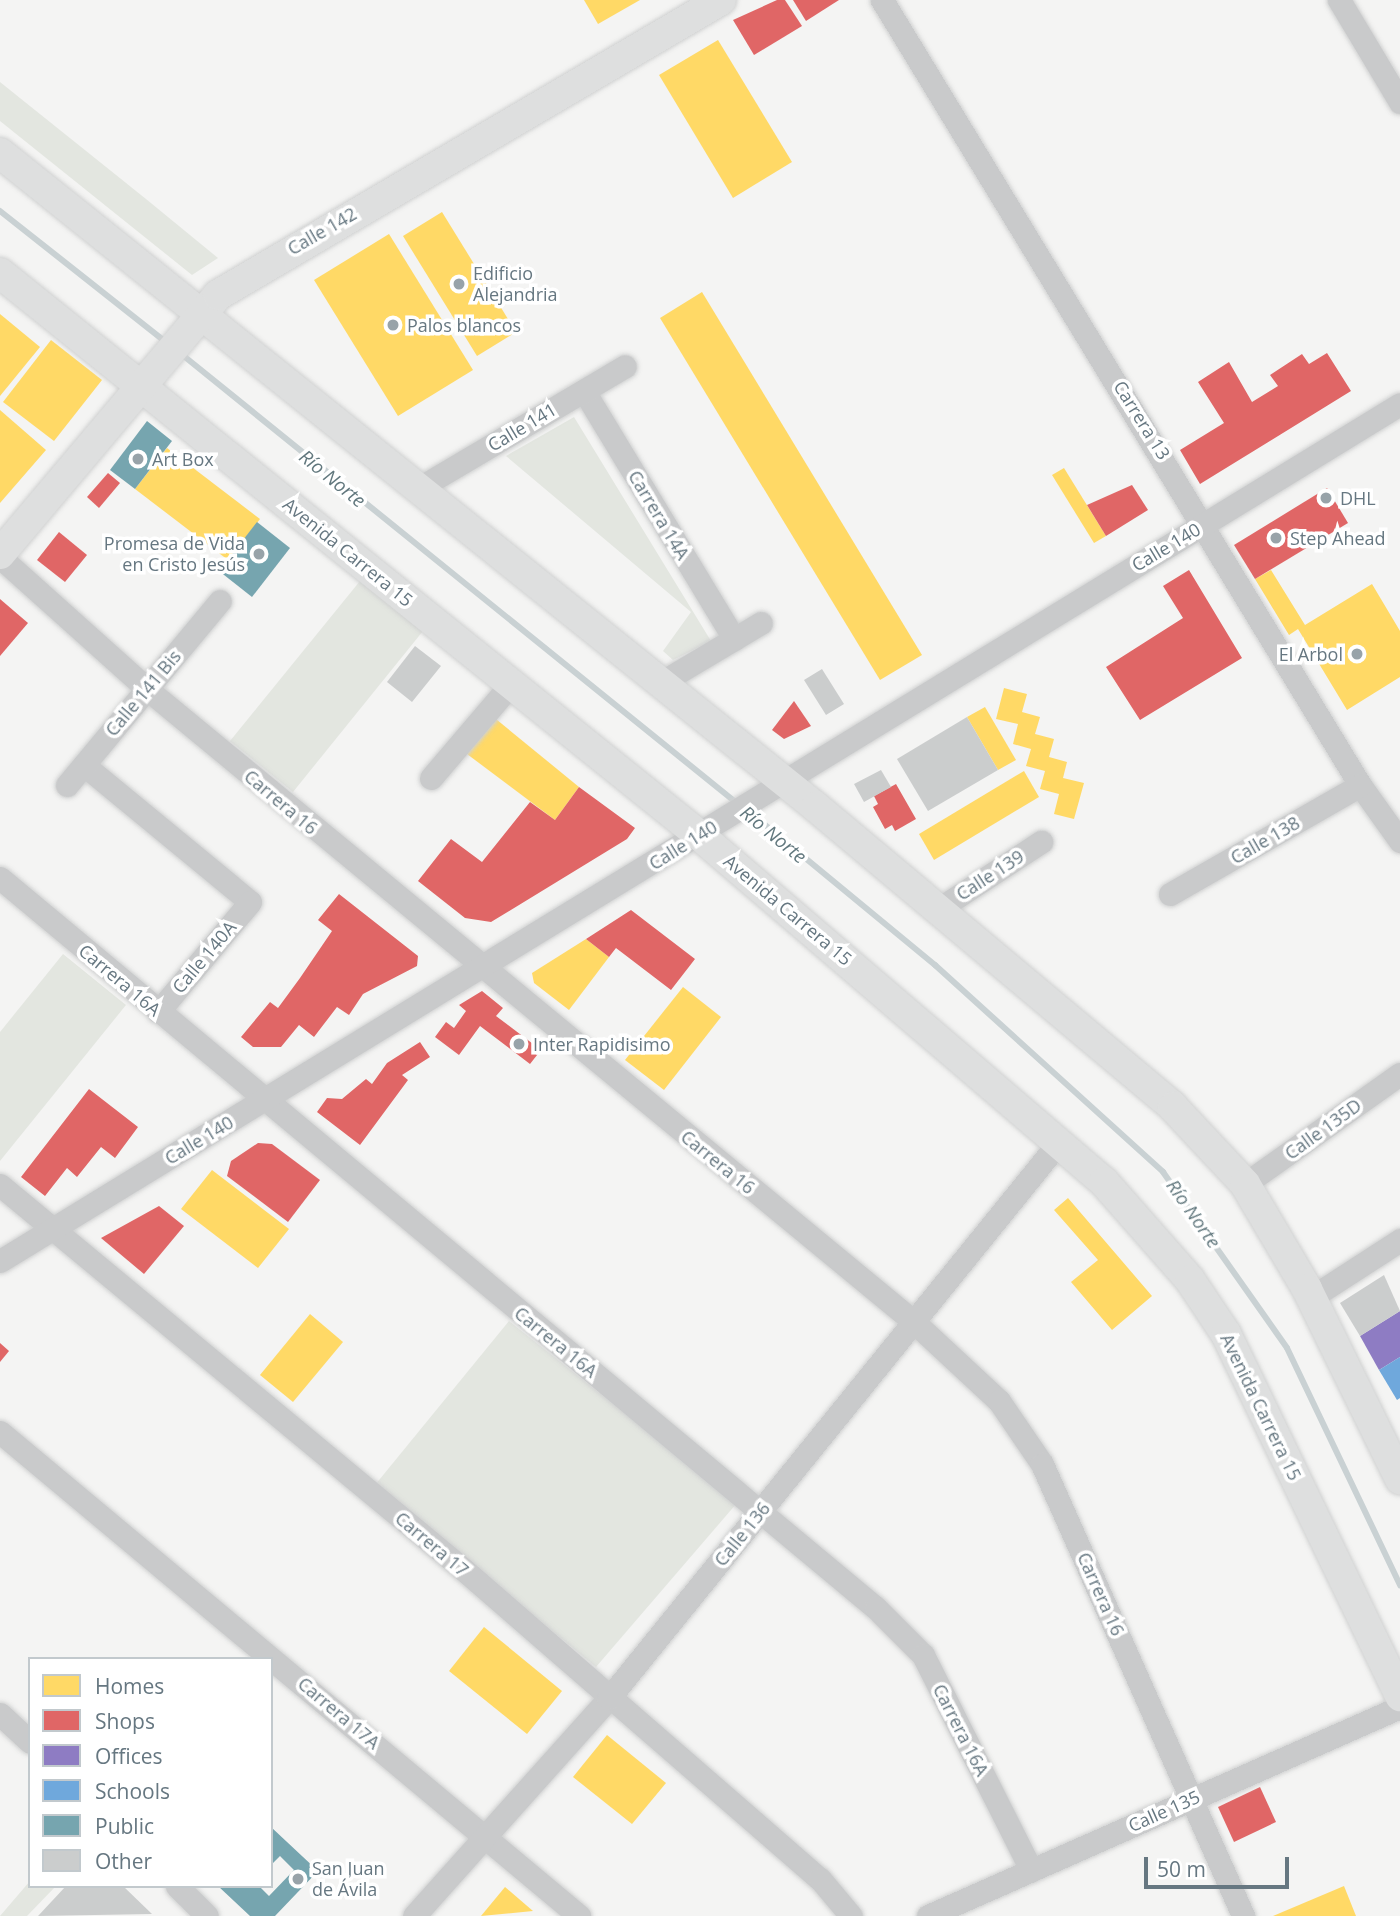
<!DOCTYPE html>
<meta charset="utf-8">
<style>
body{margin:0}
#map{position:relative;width:1400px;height:1916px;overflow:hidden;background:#f4f4f3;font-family:"Open Sans",sans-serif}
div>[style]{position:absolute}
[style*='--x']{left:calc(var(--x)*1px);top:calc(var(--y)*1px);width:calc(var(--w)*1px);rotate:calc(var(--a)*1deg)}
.green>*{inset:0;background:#e3e6e0}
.homes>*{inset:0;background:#ffd966}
.shops>*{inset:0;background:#e06666}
.offices>*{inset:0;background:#8e7cc3}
.schools>*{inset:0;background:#6fa8dc}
.public>*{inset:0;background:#76a5af}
.stream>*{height:6px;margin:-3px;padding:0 3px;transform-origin:3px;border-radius:3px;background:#c9d1d3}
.building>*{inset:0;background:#cbcdcd}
.roads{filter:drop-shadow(0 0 2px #d0d1d1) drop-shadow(0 0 2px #d0d1d1)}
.minor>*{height:23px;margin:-11.5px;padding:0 11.5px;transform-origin:11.5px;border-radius:11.5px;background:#c9cacb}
.major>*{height:30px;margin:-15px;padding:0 15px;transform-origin:15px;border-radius:15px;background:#dedfdf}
.dots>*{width:19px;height:19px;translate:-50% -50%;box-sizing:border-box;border:4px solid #fff;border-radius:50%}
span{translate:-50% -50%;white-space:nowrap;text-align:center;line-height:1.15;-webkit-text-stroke:7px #fff;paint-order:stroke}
.street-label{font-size:18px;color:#667781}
.poi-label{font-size:18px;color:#667781}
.left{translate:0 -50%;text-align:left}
.right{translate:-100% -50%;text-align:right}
.water-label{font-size:19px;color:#62787e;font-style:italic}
.legend{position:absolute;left:28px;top:1657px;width:245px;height:231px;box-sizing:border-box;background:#fff;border:2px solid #c2c9cd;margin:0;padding:9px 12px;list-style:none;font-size:21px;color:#667781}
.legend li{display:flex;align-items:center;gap:14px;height:35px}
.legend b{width:35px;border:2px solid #c2c9cd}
.scale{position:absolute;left:1144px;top:1857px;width:145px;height:32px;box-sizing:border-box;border:4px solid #667781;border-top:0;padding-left:9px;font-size:21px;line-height:24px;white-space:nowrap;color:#667781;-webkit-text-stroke:5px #fff;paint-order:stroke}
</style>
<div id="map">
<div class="green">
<div style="clip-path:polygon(0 82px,146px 199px,218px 258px,192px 275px,0 121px)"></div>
<div style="clip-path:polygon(574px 417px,711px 641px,673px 660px,663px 651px,691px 612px,506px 456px)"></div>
<div style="clip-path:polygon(360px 581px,423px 631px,293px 792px,230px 741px)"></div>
<div style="clip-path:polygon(63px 954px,126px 1005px,0 1161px,0 1032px)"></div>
<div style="clip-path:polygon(509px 1321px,737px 1503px,596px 1667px,375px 1485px)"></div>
<div style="clip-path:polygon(30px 1881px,56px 1886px,27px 1916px,0 1916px)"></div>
</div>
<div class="homes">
<div style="clip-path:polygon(584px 0,640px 0,598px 24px)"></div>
<div style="clip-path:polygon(718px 40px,792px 162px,733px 198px,659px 75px)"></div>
<div style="clip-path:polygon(442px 212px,516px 332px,477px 356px,403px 236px)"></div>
<div style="clip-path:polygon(389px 234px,473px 370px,398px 416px,314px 280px)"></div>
<div style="clip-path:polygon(702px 292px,922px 655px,880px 680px,660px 318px)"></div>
<div style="clip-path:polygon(0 314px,40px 347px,0 396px)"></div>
<div style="clip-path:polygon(51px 340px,102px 380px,54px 441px,3px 402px)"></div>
<div style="clip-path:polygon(0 410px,46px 450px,0 503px)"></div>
<div style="clip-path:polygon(167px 448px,260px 519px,228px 560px,135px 489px)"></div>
<div style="clip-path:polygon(1064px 468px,1106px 536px,1094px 543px,1052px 475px)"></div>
<div style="clip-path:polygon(1271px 570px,1305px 625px,1372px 584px,1400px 631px,1400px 677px,1347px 710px,1298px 629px,1289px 635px,1255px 579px)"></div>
<div style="clip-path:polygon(1004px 688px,1027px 694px,1022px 712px,1040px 717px,1035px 734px,1054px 739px,1049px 757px,1067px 762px,1063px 778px,1084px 783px,1074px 819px,1054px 814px,1059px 794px,1040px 789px,1045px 771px,1026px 766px,1031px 749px,1013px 744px,1018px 724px,996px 719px)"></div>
<div style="clip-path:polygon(985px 707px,1016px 760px,998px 770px,967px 717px)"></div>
<div style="clip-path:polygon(491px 715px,579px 787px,555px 820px,463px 751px)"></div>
<div style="clip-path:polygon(1024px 771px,1039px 797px,934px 860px,919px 834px)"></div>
<div style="clip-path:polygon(586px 939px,609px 957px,569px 1010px,534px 983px,532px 973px)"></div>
<div style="clip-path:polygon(683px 987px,721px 1017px,664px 1090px,625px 1060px)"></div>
<div style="clip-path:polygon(212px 1170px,289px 1229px,258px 1268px,181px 1209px)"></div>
<div style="clip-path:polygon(1068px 1198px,1152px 1296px,1112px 1330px,1071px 1282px,1098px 1260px,1054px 1210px)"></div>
<div style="clip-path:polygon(310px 1314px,343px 1342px,293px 1402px,260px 1375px)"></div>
<div style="clip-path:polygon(484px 1627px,562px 1691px,527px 1734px,449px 1671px)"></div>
<div style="clip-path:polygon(607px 1735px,666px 1783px,632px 1824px,573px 1777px)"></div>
<div style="clip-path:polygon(1344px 1886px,1356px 1916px,1273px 1916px)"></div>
<div style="clip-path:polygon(505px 1887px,533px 1911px,481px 1916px)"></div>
</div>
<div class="shops">
<div style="clip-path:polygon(777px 0,785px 0,802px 26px,754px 55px,733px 20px)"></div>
<div style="clip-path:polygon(793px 0,839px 0,806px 21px)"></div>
<div style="clip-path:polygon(1327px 353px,1351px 391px,1200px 484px,1180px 450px,1224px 423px,1198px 382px,1229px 362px,1252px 402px,1278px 386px,1270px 375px,1302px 354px,1309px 364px)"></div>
<div style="clip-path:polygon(108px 473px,120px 483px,99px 508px,87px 497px)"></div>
<div style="clip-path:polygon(1132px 485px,1148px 510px,1106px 536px,1087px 505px)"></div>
<div style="clip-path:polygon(1327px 488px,1348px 523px,1255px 579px,1234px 545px)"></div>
<div style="clip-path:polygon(59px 532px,87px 555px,65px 582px,37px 560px)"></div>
<div style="clip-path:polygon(1189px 570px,1242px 658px,1140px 720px,1106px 667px,1183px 618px,1163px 586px)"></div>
<div style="clip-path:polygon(0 599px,28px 623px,0 656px)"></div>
<div style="clip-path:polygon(794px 701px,811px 726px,784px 739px,772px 730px)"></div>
<div style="clip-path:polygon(896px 784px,916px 819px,895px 831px,892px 825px,885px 829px,873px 807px,878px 804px,874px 796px)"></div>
<div style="clip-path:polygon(579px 787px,635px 828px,627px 839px,491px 922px,465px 918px,418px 881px,451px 839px,482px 862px,530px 802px,555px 820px)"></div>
<div style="clip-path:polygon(339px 894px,418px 956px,417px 966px,363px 994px,349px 1015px,337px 1007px,314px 1037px,299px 1025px,281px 1047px,253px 1047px,241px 1037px,270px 1002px,278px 1008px,300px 978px,332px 931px,318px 920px)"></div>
<div style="clip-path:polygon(631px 910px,695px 959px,671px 990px,616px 948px,609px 957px,586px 939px)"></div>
<div style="clip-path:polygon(482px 991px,503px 1008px,496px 1016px,541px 1050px,530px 1064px,480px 1026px,459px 1055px,435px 1037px,446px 1022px,454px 1028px,466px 1011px,459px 1005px)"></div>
<div style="clip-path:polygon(420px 1042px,430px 1057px,402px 1075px,408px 1080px,360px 1145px,317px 1112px,327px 1098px,342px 1099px,366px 1079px,372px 1084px,387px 1063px)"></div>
<div style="clip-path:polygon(89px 1089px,138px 1127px,115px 1158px,101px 1147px,77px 1177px,67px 1168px,45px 1196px,21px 1177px)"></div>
<div style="clip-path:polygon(258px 1143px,272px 1144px,320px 1180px,288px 1222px,227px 1176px,231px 1161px)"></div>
<div style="clip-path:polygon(159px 1206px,184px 1226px,144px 1274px,101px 1238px)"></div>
<div style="clip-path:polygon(0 1343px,9px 1351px,0 1362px)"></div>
<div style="clip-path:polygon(1260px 1787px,1276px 1822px,1234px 1842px,1218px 1807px)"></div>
</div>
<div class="offices">
<div style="clip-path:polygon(1400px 1311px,1400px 1357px,1379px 1370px,1360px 1336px)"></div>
</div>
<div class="schools">
<div style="clip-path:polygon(1400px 1357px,1400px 1398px,1397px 1400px,1379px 1370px)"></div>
</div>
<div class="public">
<div style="clip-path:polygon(147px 421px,172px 441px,135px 489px,110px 470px)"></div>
<div style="clip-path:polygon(257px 522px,290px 548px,252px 597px,219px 571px)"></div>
<div style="clip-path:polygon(271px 1827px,318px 1871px,275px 1916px,250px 1916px,218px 1886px,259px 1886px,269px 1896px,294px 1870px,280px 1856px,271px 1865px)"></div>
</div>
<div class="stream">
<div style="--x:0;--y:211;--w:211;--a:38.3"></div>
<div style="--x:180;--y:353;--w:717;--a:38.95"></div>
<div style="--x:747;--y:810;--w:244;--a:39.5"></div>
<div style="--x:935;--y:965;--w:308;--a:42.2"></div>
<div style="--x:1163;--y:1172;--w:215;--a:54.8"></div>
<div style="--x:1287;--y:1348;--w:263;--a:64.5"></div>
</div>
<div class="building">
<div style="clip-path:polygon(415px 646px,441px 666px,412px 702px,387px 682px)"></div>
<div style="clip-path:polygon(822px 669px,844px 704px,826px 715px,804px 680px)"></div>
<div style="clip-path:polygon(967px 717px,998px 770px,928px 811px,897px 759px)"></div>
<div style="clip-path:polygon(881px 770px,891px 787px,864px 802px,854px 784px)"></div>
<div style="clip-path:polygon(1384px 1275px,1400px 1311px,1360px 1336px,1340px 1303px)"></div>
<div style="clip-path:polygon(66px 1886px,123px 1886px,152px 1914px,38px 1916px)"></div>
</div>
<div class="roads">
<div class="minor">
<div style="--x:882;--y:0;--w:919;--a:58.66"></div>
<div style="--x:1360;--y:785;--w:69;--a:54.5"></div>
<div style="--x:1339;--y:0;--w:119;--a:59.1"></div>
<div style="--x:584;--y:391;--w:290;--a:58.8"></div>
<div style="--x:419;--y:488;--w:239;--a:-30.6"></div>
<div style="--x:0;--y:557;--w:198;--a:41.9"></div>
<div style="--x:147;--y:689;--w:994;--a:39.53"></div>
<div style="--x:914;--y:1322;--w:116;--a:42.9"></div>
<div style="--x:999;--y:1401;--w:76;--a:55.7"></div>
<div style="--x:1042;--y:1464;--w:495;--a:66"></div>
<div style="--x:662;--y:682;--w:115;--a:-30.8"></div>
<div style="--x:84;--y:765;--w:215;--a:39.5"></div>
<div style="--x:250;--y:902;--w:143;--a:129.9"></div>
<div style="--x:431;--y:778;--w:123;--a:-49.6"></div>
<div style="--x:67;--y:785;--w:239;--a:-50.3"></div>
<div style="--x:0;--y:878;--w:1140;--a:39.81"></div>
<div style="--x:876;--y:1608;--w:66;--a:45"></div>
<div style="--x:923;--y:1655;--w:241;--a:63.3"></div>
<div style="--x:1170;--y:894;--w:219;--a:-29.8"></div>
<div style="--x:940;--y:908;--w:121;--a:-33.2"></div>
<div style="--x:1245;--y:1184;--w:190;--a:-35.4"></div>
<div style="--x:0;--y:1185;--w:602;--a:39.67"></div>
<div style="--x:463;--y:1569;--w:473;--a:41"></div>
<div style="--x:820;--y:1879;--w:48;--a:50"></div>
<div style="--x:0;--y:1261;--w:1641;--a:-31.47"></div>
<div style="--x:1312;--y:1297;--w:105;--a:-32.9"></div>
<div style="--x:0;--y:1432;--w:755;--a:39.89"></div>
<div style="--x:0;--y:1714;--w:41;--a:43"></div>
<div style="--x:177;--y:1886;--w:42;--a:45"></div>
<div style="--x:414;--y:1916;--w:292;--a:-48.2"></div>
<div style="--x:609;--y:1698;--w:715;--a:-51.01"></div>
<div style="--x:928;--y:1916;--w:516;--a:-23.88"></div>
</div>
<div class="major">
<div style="--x:0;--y:153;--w:1046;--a:38.71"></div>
<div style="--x:816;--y:807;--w:466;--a:40"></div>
<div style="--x:1173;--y:1107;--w:105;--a:46.9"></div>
<div style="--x:1245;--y:1184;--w:122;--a:59.4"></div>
<div style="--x:1307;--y:1289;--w:212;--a:63.9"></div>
<div style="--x:0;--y:273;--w:897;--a:38.8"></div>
<div style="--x:699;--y:835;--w:533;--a:40.59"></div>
<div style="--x:1104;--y:1182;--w:130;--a:48.7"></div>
<div style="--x:1190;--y:1280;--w:65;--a:56.3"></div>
<div style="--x:1226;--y:1334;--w:402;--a:64.3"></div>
<div style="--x:0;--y:554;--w:339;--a:-49.9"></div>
<div style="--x:218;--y:295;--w:583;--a:-30.39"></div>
</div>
</div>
<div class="dots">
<div style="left:459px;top:284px;background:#98a3a9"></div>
<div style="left:393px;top:325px;background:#98a3a9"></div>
<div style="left:138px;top:459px;background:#98a3a9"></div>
<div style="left:1326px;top:498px;background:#98a3a9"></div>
<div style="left:1276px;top:538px;background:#98a3a9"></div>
<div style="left:259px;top:554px;background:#98a3a9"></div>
<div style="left:1357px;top:654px;background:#98a3a9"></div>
<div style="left:519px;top:1044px;background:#98a3a9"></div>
<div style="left:298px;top:1879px;background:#98a3a9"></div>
</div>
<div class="street-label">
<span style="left:322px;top:231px;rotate:-30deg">Calle 142</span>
<span style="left:1142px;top:420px;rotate:58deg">Carrera 13</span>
<span style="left:522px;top:427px;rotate:-31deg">Calle 141</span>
<span style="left:659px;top:515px;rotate:59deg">Carrera 14A</span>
<span style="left:1166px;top:547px;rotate:-31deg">Calle 140</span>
<span style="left:348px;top:552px;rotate:39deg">Avenida Carrera 15</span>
<span style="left:143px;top:693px;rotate:-50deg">Calle 141 Bis</span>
<span style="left:281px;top:802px;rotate:40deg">Carrera 16</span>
<span style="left:1265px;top:840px;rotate:-30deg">Calle 138</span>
<span style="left:683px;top:845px;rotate:-32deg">Calle 140</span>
<span style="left:990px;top:875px;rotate:-33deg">Calle 139</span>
<span style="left:788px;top:910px;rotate:40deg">Avenida Carrera 15</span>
<span style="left:204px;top:957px;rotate:-50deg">Calle 140A</span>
<span style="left:120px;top:980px;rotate:40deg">Carrera 16A</span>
<span style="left:1323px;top:1129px;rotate:-36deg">Calle 135D</span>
<span style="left:199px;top:1140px;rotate:-31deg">Calle 140</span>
<span style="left:718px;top:1162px;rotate:39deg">Carrera 16</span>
<span style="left:556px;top:1342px;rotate:39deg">Carrera 16A</span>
<span style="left:1261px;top:1407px;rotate:64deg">Avenida Carrera 15</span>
<span style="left:742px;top:1534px;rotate:-51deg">Calle 136</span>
<span style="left:432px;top:1544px;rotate:40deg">Carrera 17</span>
<span style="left:1101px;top:1594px;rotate:66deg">Carrera 16</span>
<span style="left:339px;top:1713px;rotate:40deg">Carrera 17A</span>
<span style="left:961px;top:1730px;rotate:63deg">Carrera 16A</span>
<span style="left:1164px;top:1811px;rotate:-24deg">Calle 135</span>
</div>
<div class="poi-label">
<span class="left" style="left:473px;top:284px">Edificio<br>Alejandria</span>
<span class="left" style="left:407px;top:325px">Palos blancos</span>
<span class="left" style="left:152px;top:459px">Art Box</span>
<span class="left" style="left:1340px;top:498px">DHL</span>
<span class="left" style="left:1290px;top:538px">Step Ahead</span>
<span class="right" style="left:245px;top:554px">Promesa de Vida<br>en Cristo Jesús</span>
<span class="right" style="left:1343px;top:654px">El Arbol</span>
<span class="left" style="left:533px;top:1044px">Inter Rapidisimo</span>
<span class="left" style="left:312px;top:1879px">San Juan<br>de Ávila</span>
</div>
<div class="water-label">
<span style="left:332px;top:479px;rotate:39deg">Río Norte</span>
<span style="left:773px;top:835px;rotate:39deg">Río Norte</span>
<span style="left:1193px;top:1214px;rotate:55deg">Río Norte</span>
</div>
<ul class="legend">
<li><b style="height:19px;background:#ffd966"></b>Homes</li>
<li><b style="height:19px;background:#e06666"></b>Shops</li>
<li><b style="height:19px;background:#8e7cc3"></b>Offices</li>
<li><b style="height:19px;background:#6fa8dc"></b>Schools</li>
<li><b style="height:19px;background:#76a5af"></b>Public</li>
<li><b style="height:19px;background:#cbcdcd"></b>Other</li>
</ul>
<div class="scale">50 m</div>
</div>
